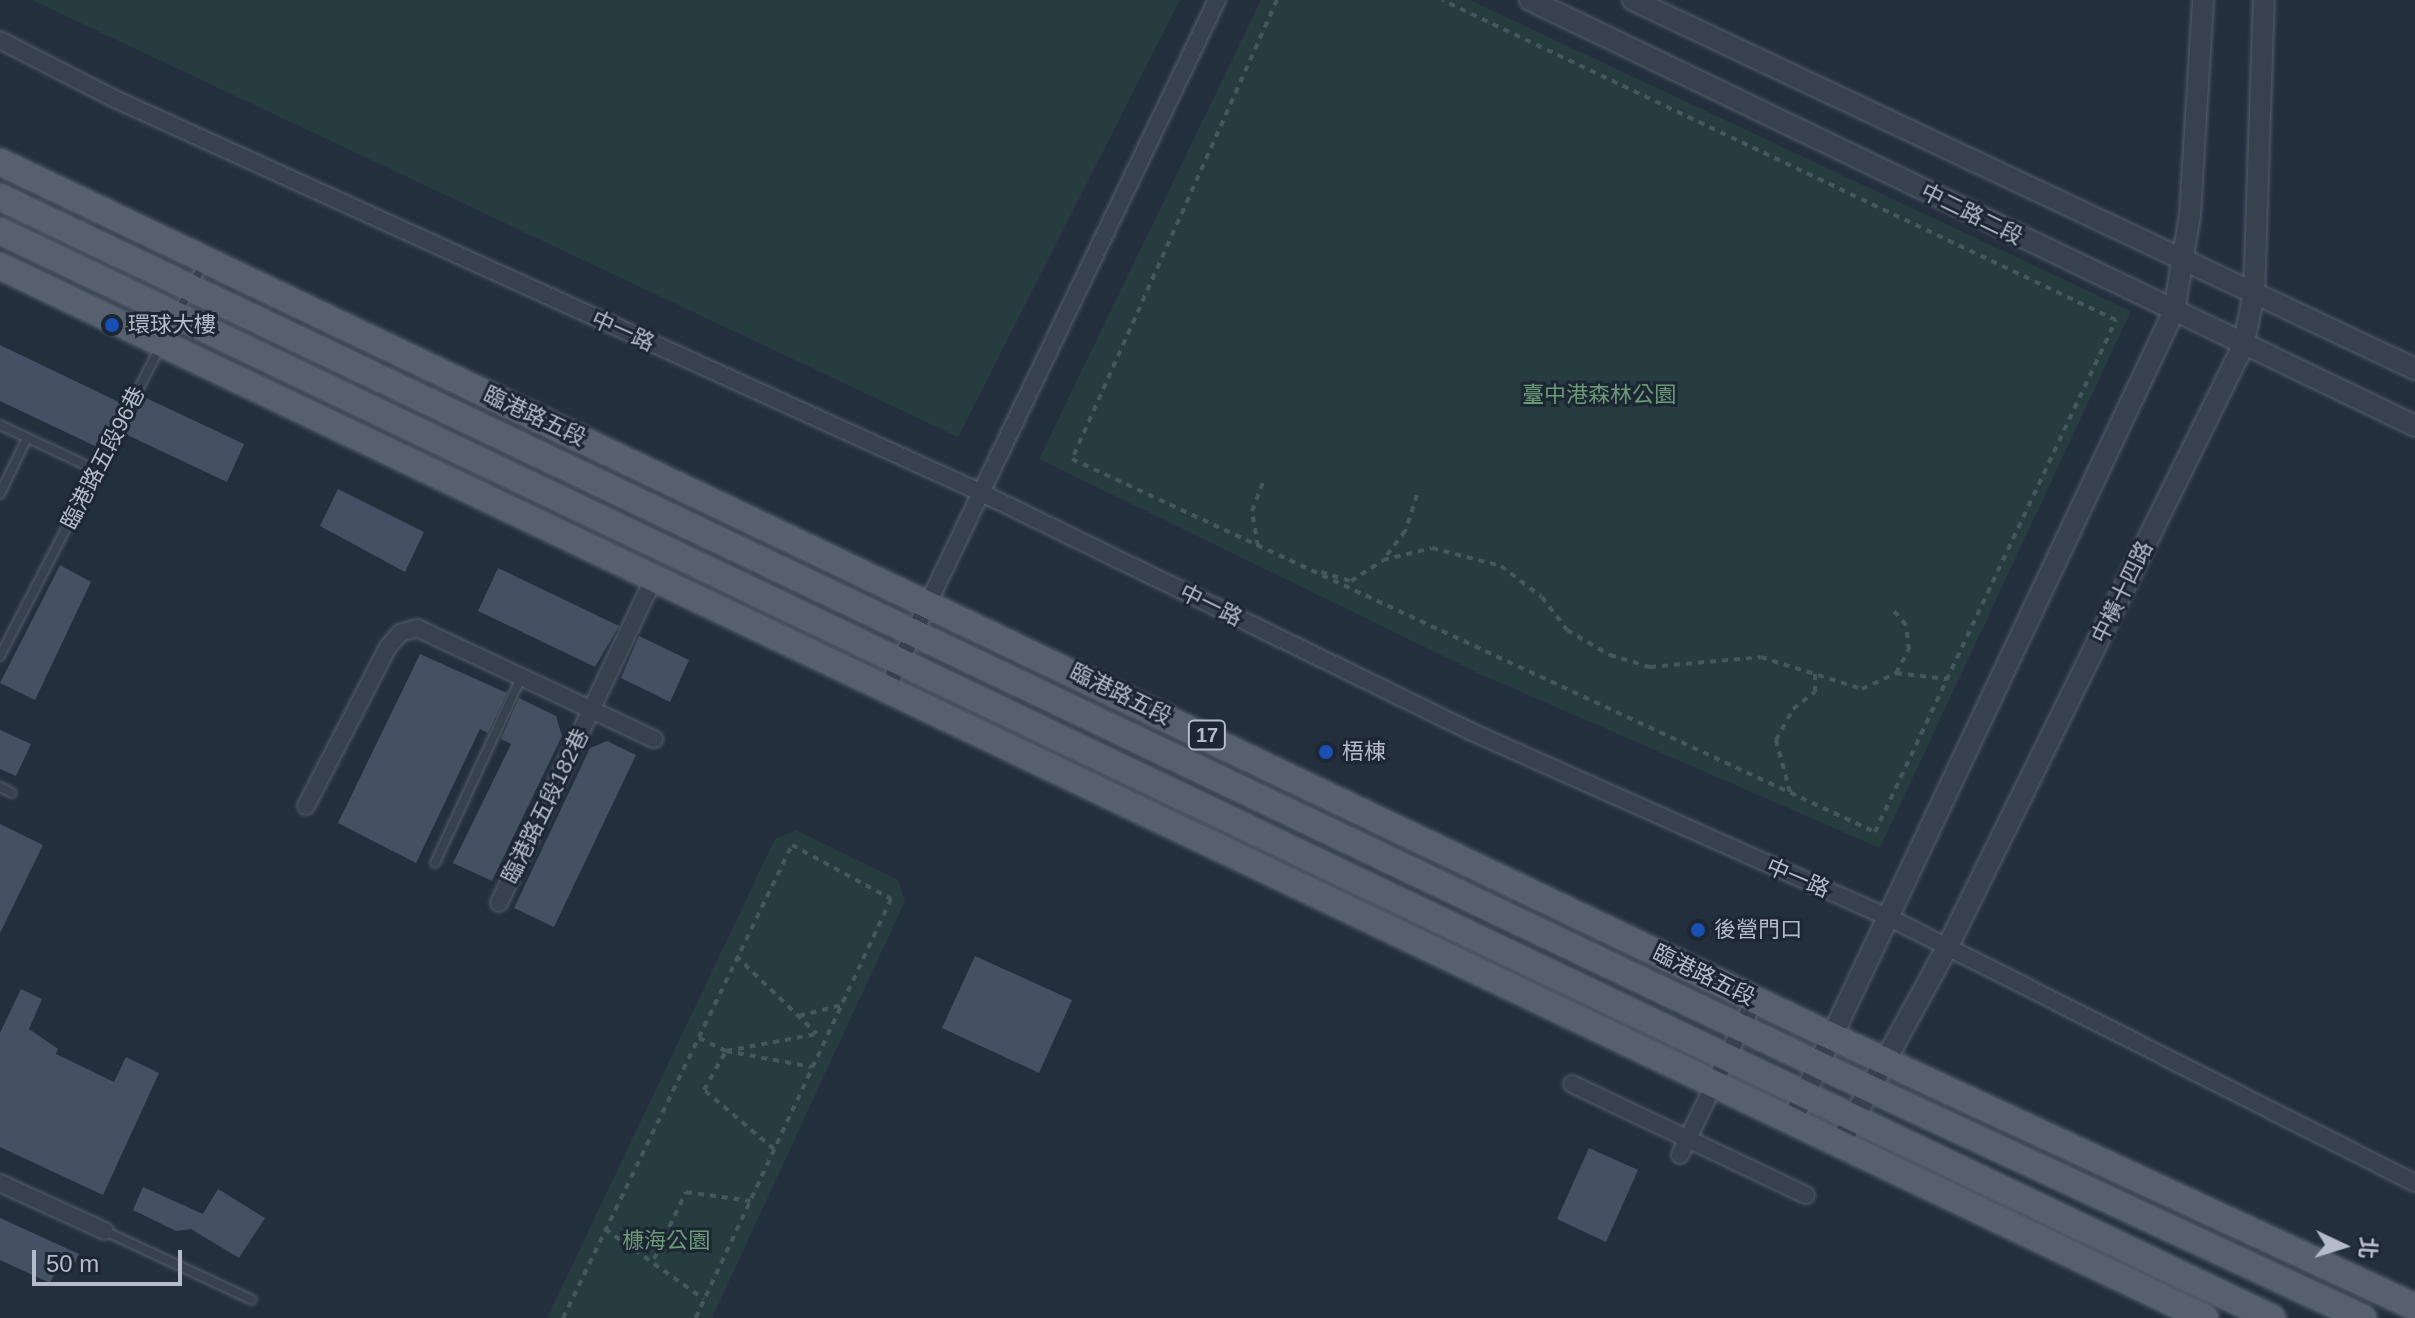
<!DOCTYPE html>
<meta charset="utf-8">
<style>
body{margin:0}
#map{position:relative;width:2415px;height:1318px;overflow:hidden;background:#242f3e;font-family:Helvetica,"Noto Sans TC",sans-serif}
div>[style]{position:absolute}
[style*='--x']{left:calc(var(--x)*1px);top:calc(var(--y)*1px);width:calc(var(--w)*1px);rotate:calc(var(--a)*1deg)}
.green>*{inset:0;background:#263c3f}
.building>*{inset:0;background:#455162}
.path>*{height:4px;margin-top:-2px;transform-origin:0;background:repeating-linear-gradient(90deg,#44595c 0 6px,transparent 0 12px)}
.roads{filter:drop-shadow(0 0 2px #565f6c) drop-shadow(0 0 2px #565f6c)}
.service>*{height:8px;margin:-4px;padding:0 4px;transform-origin:4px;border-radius:4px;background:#38414e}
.minor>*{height:16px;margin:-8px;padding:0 8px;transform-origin:8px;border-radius:8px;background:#38414e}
.tertiary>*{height:20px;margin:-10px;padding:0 10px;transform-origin:10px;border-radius:10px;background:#38414e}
.primary>*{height:26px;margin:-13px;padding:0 13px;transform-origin:13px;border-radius:13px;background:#56606e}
.dots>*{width:22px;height:22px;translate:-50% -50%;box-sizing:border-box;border:4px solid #1d2633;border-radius:50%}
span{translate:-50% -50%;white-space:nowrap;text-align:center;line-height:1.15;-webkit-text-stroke:6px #1d2633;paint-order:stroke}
.shield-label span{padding:2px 6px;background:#1d2633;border:2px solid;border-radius:6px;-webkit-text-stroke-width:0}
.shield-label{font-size:20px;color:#b4bcc9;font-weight:700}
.street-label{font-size:22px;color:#b4bcc9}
.poi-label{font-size:22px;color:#b4bcc9}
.left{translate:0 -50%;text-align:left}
.park-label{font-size:22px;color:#6b9a76}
.north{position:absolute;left:2303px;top:1206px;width:80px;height:80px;-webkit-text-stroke:6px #1d2633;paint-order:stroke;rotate:94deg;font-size:22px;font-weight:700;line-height:32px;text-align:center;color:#b4bcc9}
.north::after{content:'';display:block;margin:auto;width:28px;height:36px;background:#b4bcc9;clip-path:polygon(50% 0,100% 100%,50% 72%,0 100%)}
.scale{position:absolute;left:32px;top:1250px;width:150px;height:36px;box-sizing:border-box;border:4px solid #b4bcc9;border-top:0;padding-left:10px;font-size:24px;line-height:28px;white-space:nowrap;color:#b4bcc9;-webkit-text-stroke:6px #1d2633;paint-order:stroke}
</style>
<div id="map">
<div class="green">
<div style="clip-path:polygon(32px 0,1180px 0,958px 437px)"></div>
<div style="clip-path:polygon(1261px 0,1470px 0,2131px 311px,1880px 848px,1480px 674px,1039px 459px)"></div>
<div style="clip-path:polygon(796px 830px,898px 880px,905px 901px,712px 1318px,547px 1318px,775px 839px)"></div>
</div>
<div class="building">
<div style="clip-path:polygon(0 345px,123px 404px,97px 447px,0 401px)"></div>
<div style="clip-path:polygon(146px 398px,244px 444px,227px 482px,123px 433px)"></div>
<div style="clip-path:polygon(338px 489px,424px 532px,405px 572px,320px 526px)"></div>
<div style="clip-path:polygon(60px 565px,91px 582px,35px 700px,0 683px)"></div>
<div style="clip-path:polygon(498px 568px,619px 626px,595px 667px,478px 611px)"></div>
<div style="clip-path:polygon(639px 636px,689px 660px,670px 702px,621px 678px)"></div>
<div style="clip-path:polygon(420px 654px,507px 693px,488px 733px,480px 729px,416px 863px,338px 823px)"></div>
<div style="clip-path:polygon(519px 698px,556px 716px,562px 736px,492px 881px,453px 863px,511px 744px,501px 739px)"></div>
<div style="clip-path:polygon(0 730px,31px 744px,16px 776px,0 769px)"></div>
<div style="clip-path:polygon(607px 741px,636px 755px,554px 927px,514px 908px,590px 748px)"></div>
<div style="clip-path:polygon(0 824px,43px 845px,0 933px)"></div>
<div style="clip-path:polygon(975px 956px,1072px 1000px,1039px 1073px,942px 1028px)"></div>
<div style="clip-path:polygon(21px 989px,42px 999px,29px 1029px,58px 1049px,56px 1054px,114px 1082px,126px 1057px,159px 1073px,103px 1195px,0 1147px,0 1033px)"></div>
<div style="clip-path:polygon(1589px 1148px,1638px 1170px,1606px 1242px,1557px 1219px)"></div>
<div style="clip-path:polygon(143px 1187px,203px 1214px,218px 1189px,265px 1218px,239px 1258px,191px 1229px,176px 1231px,133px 1210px)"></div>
<div style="clip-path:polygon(0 1218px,79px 1254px,70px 1273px,58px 1267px,50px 1283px,0 1260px)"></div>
</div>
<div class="path">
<div style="--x:1277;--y:0;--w:503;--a:114.07"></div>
<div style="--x:1072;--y:459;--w:885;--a:24.92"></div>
<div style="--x:1875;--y:832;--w:566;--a:-64.79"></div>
<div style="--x:2116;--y:320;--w:746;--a:-154.6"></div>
<div style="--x:1417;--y:495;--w:38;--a:108"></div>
<div style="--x:1405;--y:531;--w:36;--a:127"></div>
<div style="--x:1383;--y:560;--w:50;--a:-13.8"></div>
<div style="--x:1432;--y:548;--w:71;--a:14.6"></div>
<div style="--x:1501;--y:566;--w:51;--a:37.1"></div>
<div style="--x:1542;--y:597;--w:41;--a:52.9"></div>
<div style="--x:1567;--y:630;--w:50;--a:30.2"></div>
<div style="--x:1610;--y:655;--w:42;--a:16.7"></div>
<div style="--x:1650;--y:667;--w:111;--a:-5.1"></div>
<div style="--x:1761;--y:657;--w:106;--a:17.6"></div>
<div style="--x:1862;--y:689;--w:38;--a:-25"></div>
<div style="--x:1896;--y:673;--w:26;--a:-61"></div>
<div style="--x:1909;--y:650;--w:25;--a:-97"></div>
<div style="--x:1906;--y:625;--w:21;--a:-131"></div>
<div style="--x:1258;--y:546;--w:36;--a:-100"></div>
<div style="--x:1252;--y:511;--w:31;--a:-69"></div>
<div style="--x:1321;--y:572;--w:31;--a:17"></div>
<div style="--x:1351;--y:581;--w:38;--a:-33"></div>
<div style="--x:1896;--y:673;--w:51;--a:6.7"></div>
<div style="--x:1790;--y:792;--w:54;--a:-105.1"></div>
<div style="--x:1776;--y:740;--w:35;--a:-61"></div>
<div style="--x:1793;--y:709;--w:28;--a:-38"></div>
<div style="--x:1815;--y:692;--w:20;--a:-90"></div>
<div style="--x:736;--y:956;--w:112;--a:43.9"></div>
<div style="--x:799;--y:1016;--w:43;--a:-14.7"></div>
<div style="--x:699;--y:1038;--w:30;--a:26"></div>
<div style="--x:726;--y:1051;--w:93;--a:-10.6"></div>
<div style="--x:774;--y:1149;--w:92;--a:-139.9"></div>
<div style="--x:704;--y:1090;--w:45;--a:-60.6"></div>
<div style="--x:726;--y:1051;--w:87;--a:10.5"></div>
<div style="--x:605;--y:1229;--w:121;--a:35.3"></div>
<div style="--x:654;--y:1259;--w:74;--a:-64.5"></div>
<div style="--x:686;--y:1192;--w:65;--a:8"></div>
<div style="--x:563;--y:1318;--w:526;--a:-64.17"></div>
<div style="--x:792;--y:845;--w:113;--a:28.6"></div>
<div style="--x:891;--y:899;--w:462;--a:115"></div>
</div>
<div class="roads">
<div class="service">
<div style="--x:0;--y:425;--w:106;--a:25.1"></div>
<div style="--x:0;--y:494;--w:62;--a:-64.3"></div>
<div style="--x:0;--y:656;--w:441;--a:-62.6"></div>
<div style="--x:0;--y:787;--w:13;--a:27"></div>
<div style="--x:435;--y:863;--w:206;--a:-65.1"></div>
<div style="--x:105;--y:1231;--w:162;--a:25.1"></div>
</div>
<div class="minor">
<div style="--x:0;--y:40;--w:129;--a:27.2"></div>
<div style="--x:115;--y:99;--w:952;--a:24.44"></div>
<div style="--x:982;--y:493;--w:545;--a:26"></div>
<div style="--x:1472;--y:732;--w:453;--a:24"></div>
<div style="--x:1886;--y:916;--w:593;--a:26.78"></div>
<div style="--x:888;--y:687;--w:762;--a:-64.41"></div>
<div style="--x:306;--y:806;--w:179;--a:-62.7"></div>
<div style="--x:388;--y:647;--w:18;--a:-49"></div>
<div style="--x:400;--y:633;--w:18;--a:-16"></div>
<div style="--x:417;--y:628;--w:262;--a:25.1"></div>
<div style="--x:499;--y:903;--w:362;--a:-64.5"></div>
<div style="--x:1572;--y:1084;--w:259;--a:25.4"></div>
<div style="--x:1680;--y:1155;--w:173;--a:-64.3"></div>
<div style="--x:0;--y:1183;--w:115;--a:24.6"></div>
</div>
<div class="tertiary">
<div style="--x:1530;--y:0;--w:982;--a:25.7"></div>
<div style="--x:1633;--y:0;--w:865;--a:25.26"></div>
<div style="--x:1799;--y:1106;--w:879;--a:-64.75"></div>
<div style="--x:2174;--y:311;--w:98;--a:-80.6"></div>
<div style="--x:2190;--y:214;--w:214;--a:-86.5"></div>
<div style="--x:1839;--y:1145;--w:225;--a:-61.3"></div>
<div style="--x:1947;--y:948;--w:671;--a:-63.82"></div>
<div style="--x:2243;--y:346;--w:53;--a:-78.1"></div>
<div style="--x:2254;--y:294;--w:294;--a:-88.1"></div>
</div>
<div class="primary">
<div style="--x:0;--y:162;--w:2031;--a:25.52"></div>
<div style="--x:1833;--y:1037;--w:642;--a:24.89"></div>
<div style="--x:0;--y:197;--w:2015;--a:25.51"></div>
<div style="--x:1819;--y:1065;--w:600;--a:24.94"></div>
<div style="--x:0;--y:231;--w:2519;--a:25.57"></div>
<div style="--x:0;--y:266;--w:2443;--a:25.51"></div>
</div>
</div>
<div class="dots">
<div style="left:112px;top:325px;background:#1a4fb4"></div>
<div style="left:1326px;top:752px;background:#1a4fb4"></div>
<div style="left:1698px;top:930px;background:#1a4fb4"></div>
</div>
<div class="shield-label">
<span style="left:1207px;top:735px">17</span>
</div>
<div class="street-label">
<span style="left:1972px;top:214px;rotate:26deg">中二路二段</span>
<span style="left:623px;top:331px;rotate:24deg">中一路</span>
<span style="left:535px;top:416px;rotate:25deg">臨港路五段</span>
<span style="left:103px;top:458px;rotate:-63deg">臨港路五段96巷</span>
<span style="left:2122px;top:592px;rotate:-64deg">中橫十四路</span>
<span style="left:1211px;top:605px;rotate:26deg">中一路</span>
<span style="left:1121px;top:694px;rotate:26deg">臨港路五段</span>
<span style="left:545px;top:806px;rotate:-64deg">臨港路五段182巷</span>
<span style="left:1798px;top:878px;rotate:23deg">中一路</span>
<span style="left:1704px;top:975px;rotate:26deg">臨港路五段</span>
</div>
<div class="poi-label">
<span class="left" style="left:128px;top:325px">環球大樓</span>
<span class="left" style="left:1342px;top:752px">梧棟</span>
<span class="left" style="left:1714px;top:930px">後營門口</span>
</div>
<div class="park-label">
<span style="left:1599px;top:395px">臺中港森林公園</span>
<span style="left:666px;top:1241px">槺海公園</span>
</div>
<div class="north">北</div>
<div class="scale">50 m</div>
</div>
